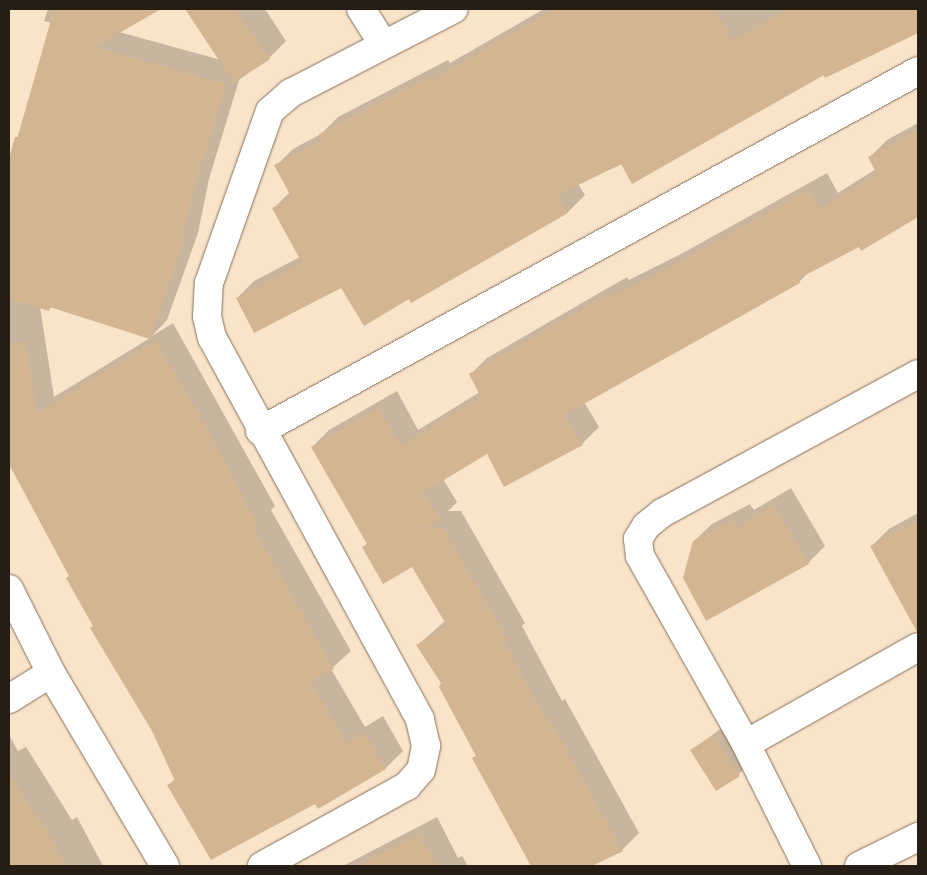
<!DOCTYPE html>
<style>
body{margin:0}
#map{position:relative;width:927px;height:875px;overflow:hidden;background:#f9e3c9;font-family:"Zilla Slab",serif}
div>[style]{position:absolute}
[style*='--x']{left:calc(var(--x)*1px);top:calc(var(--y)*1px);width:calc(var(--w)*1px);rotate:calc(var(--a)*1deg)}
.shadow>*{inset:0;background:#0003}
.building>*{inset:0;background:#d3b592}
.roads{filter:drop-shadow(0 0 1px #85715a) drop-shadow(0 0 1px #85715a)}
.minor>*{height:28px;margin:-14px;padding:0 14px;transform-origin:14px;border-radius:14px;background:#fff}
span{translate:-50% -50%;white-space:nowrap;text-align:center;line-height:1.15;-webkit-text-stroke:4.5px #f9e3c9;paint-order:stroke}
.frame{position:absolute;inset:0;border:10px solid #261e15;pointer-events:none}
</style>
<div id="map">
<div class="shadow">
<div style="clip-path:polygon(evenodd,48px 9px,159px 9px,119px 32px,221px 60px,186px 9px,265px 9px,286px 41px,269px 58px,240px 77px,209px 179px,198px 233px,167px 320px,152px 336px,173px 323px,275px 506px,271px 510px,351px 651px,331px 669px,365px 727px,383px 716px,403px 751px,386px 768px,316px 803px,169px 785px,176px 778px,153px 731px,12px 469px,9px 468px,9px 166px,51px 23px,44px 21px,48px 9px,52px 306px,150px 338px,54px 397px,40px 307px,49px 310px,52px 306px)"></div>
<div style="clip-path:polygon(544px 9px,918px 9px,918px 32px,826px 76px,824px 73px,578px 184px,585px 195px,568px 212px,412px 302px,410px 298px,341px 287px,237px 298px,254px 281px,300px 257px,274px 208px,290px 192px,276px 166px,293px 149px,321px 134px,338px 117px,448px 60px,450px 63px)"></div>
<div style="clip-path:polygon(918px 123px,918px 217px,862px 249px,859px 245px,809px 272px,799px 282px,584px 402px,599px 427px,582px 444px,487px 452px,443px 479px,457px 502px,448px 511px,461px 511px,525px 623px,522px 626px,562px 701px,565px 699px,639px 833px,622px 850px,589px 866px,532px 866px,473px 758px,477px 755px,442px 683px,418px 645px,445px 621px,413px 565px,363px 548px,368px 543px,312px 447px,329px 430px,397px 391px,418px 430px,480px 392px,470px 375px,487px 358px,627px 277px,629px 280px,681px 254px,827px 173px,838px 193px,876px 169px,870px 157px,887px 140px)"></div>
<div style="clip-path:polygon(791px 488px,825px 546px,808px 563px,694px 541px,712px 524px,750px 504px,754px 510px)"></div>
<div style="clip-path:polygon(918px 513px,918px 588px,900px 597px,872px 546px,889px 529px)"></div>
<div style="clip-path:polygon(723px 727px,748px 767px,717px 789px,692px 750px)"></div>
<div style="clip-path:polygon(9px 735px,18px 751px,26px 747px,72px 820px,77px 817px,103px 866px,9px 866px)"></div>
<div style="clip-path:polygon(437px 817px,458px 858px,462px 856px,468px 866px,343px 866px)"></div>
</div>
<div class="building">
<div style="clip-path:polygon(54px 9px,161px 9px,95px 47px,227px 84px,192px 198px,181px 251px,150px 339px,50px 307px,49px 311px,9px 299px,9px 159px,15px 137px,18px 137px)"></div>
<div style="clip-path:polygon(185px 9px,236px 9px,270px 59px,234px 83px)"></div>
<div style="clip-path:polygon(554px 9px,715px 9px,733px 40px,788px 9px,918px 9px,918px 33px,825px 78px,824px 75px,632px 184px,621px 164px,558px 195px,568px 213px,411px 303px,409px 299px,364px 326px,341px 288px,254px 333px,236px 298px,302px 263px,272px 208px,292px 198px,274px 165px,323px 140px,319px 134px,430px 76px,432px 79px)"></div>
<div style="clip-path:polygon(918px 129px,918px 217px,861px 251px,859px 247px,798px 279px,800px 283px,564px 415px,583px 445px,504px 487px,487px 454px,424px 492px,441px 520px,427px 528px,444px 528px,509px 641px,505px 643px,545px 717px,548px 715px,623px 851px,592px 866px,531px 866px,472px 758px,476px 756px,439px 687px,441px 683px,416px 645px,447px 626px,412px 567px,383px 584px,362px 547px,367px 544px,311px 447px,379px 408px,401px 446px,481px 397px,469px 374px,610px 293px,612px 296px,663px 271px,809px 189px,820px 209px,877px 174px,868px 157px)"></div>
<div style="clip-path:polygon(156px 340px,205px 424px,258px 524px,254px 527px,334px 669px,311px 681px,347px 743px,365px 733px,386px 769px,318px 809px,315px 804px,211px 860px,167px 785px,175px 781px,152px 731px,90px 628px,93px 626px,66px 578px,69px 576px,9px 464px,9px 343px,26px 342px,37px 413px)"></div>
<div style="clip-path:polygon(774px 504px,809px 564px,706px 621px,683px 578px,693px 541px,733px 520px,736px 527px)"></div>
<div style="clip-path:polygon(918px 520px,918px 631px,917px 632px,870px 546px)"></div>
<div style="clip-path:polygon(714px 735px,740px 776px,716px 791px,690px 750px)"></div>
<div style="clip-path:polygon(9px 771px,33px 812px,36px 811px,67px 866px,9px 866px)"></div>
<div style="clip-path:polygon(420px 833px,437px 866px,357px 866px)"></div>
</div>
<div class="roads">
<div class="minor">
<div style="--x:361;--y:9;--w:41;--a:57.8"></div>
<div style="--x:260;--y:431;--w:750;--a:-28.68"></div>
<div style="--x:9;--y:589;--w:94;--a:63.4"></div>
<div style="--x:51;--y:673;--w:224;--a:59.4"></div>
<div style="--x:9;--y:699;--w:49;--a:-31.8"></div>
<div style="--x:746;--y:744;--w:197;--a:-29.4"></div>
<div style="--x:262;--y:866;--w:166;--a:-28.9"></div>
<div style="--x:407;--y:786;--w:21;--a:-49"></div>
<div style="--x:421;--y:770;--w:25;--a:-78"></div>
<div style="--x:426;--y:746;--w:28;--a:-103"></div>
<div style="--x:420;--y:719;--w:434;--a:-118.6"></div>
<div style="--x:212;--y:338;--w:22;--a:-103"></div>
<div style="--x:207;--y:317;--w:34;--a:-87"></div>
<div style="--x:209;--y:283;--w:182;--a:-70.5"></div>
<div style="--x:270;--y:111;--w:28;--a:-41"></div>
<div style="--x:291;--y:93;--w:183;--a:-27.3"></div>
<div style="--x:807;--y:866;--w:136;--a:-116.6"></div>
<div style="--x:746;--y:744;--w:216;--a:-119.4"></div>
<div style="--x:640;--y:556;--w:17;--a:-97"></div>
<div style="--x:638;--y:539;--w:15;--a:-58"></div>
<div style="--x:646;--y:526;--w:21;--a:-39"></div>
<div style="--x:662;--y:513;--w:291;--a:-28.5"></div>
<div style="--x:859;--y:866;--w:66;--a:-26.2"></div>
</div>
</div>
<div class="frame"></div>
</div>
